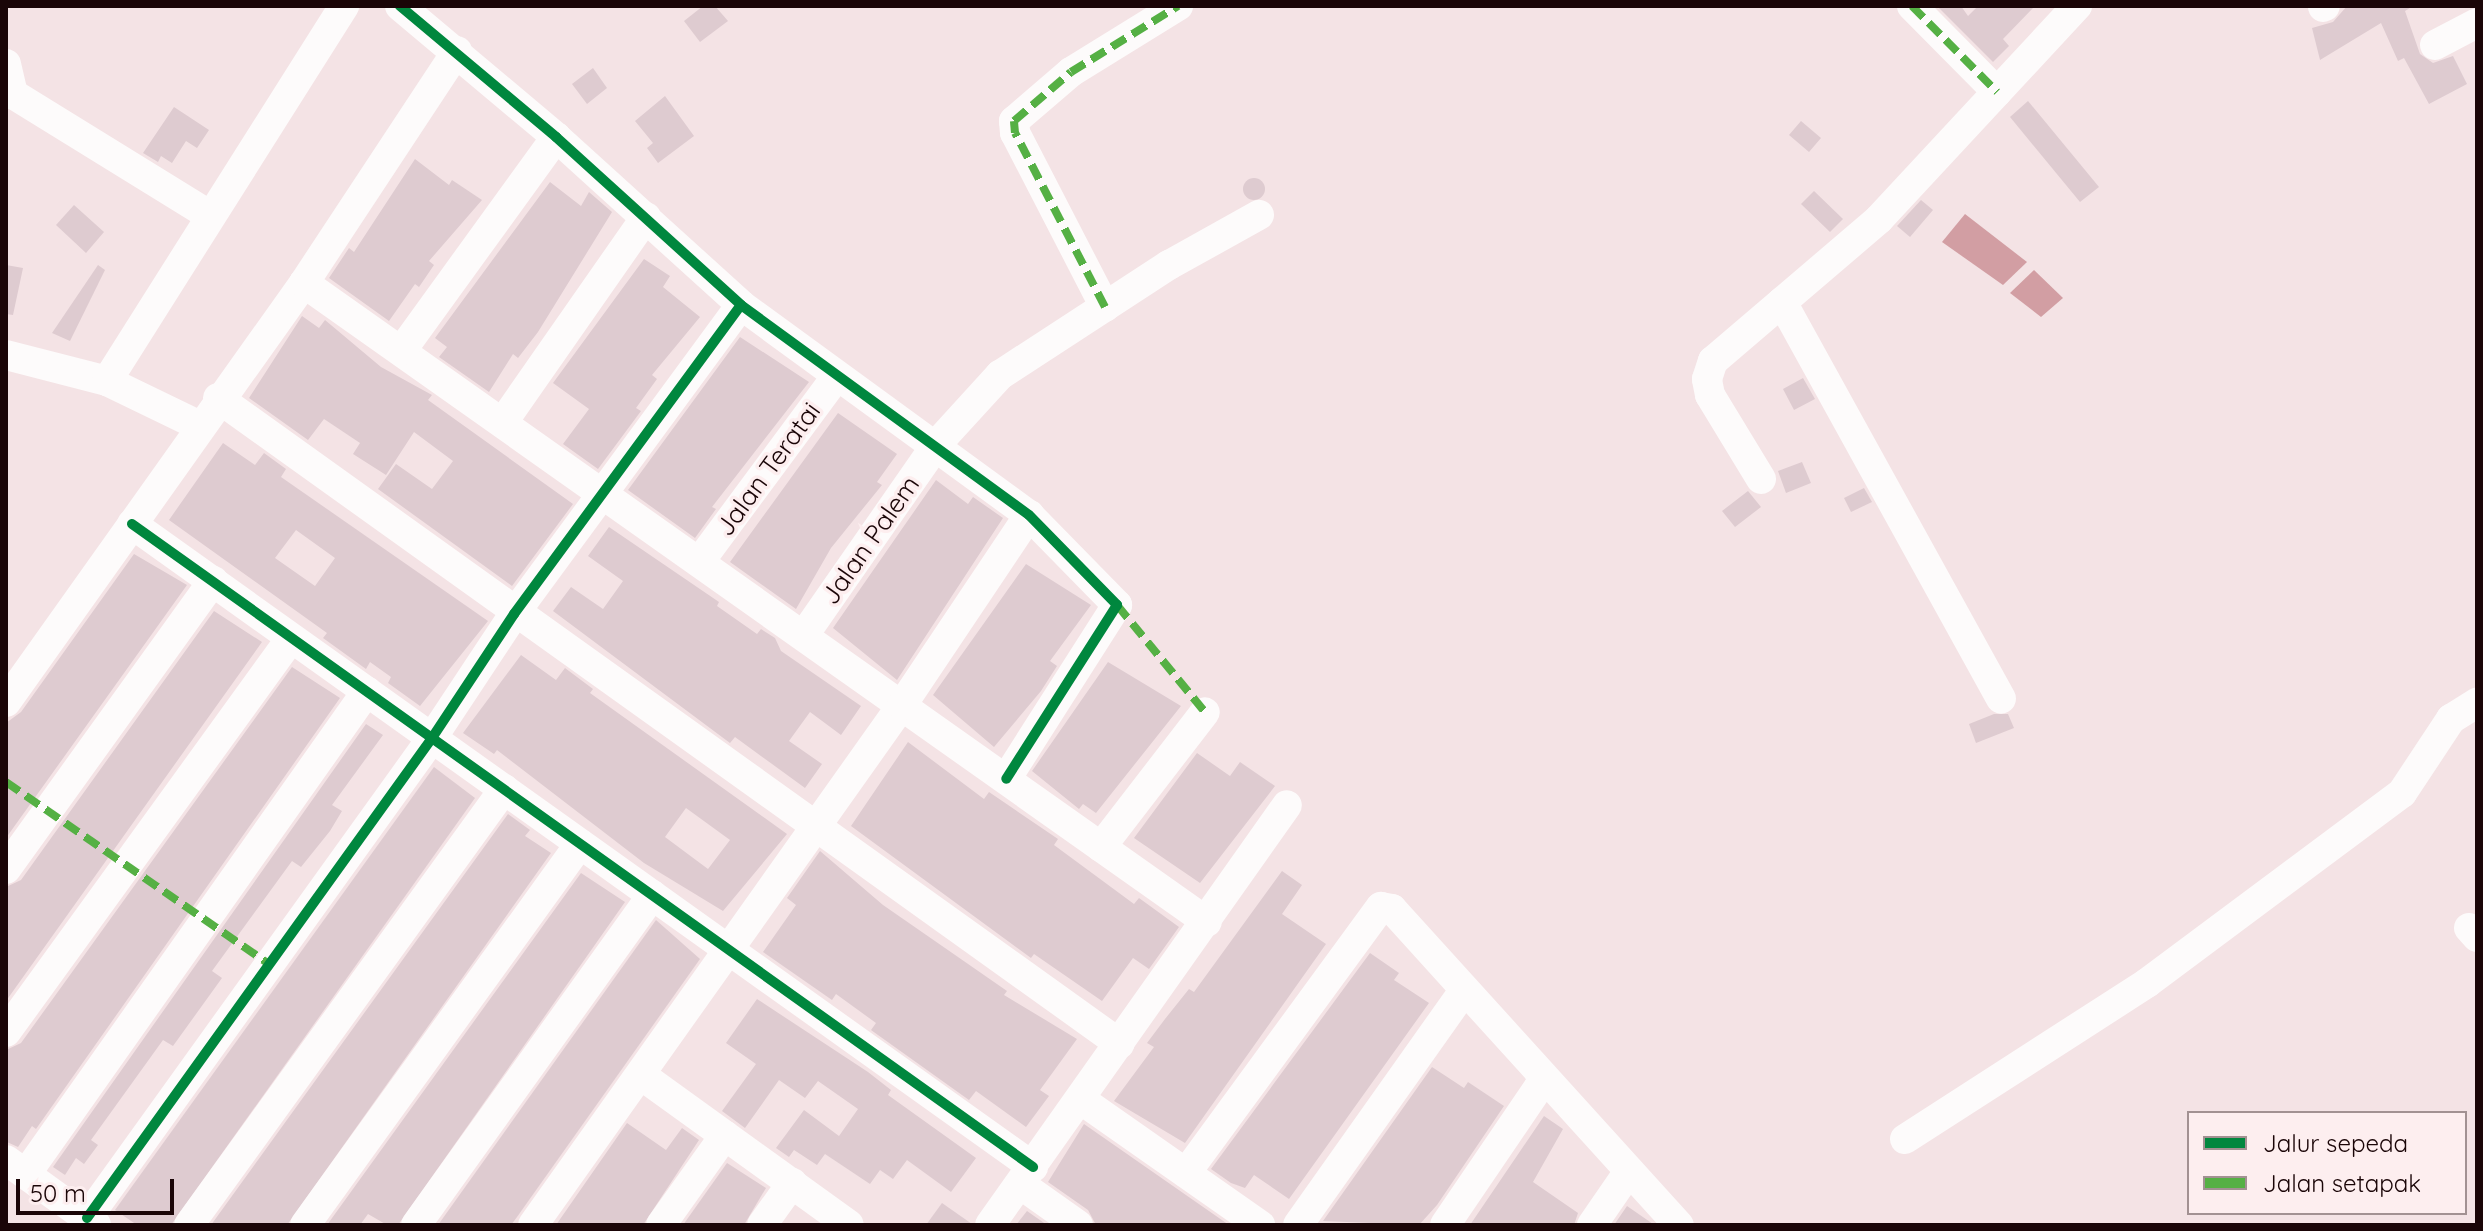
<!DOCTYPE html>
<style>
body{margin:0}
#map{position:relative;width:2483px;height:1231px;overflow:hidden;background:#f4e3e5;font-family:Quicksand,sans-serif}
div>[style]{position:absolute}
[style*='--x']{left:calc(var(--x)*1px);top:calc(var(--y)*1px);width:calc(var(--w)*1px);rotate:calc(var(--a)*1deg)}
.water>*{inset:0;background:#d29ea3}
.building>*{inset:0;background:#decbd0}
.round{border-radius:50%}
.minor>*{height:30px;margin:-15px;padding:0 15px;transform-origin:15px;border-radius:15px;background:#fdfbfb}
.quiet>*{height:8px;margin-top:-4px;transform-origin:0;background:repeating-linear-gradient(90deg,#55b044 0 16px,transparent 0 24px)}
.cycleway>*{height:10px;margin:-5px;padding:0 5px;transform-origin:5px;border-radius:5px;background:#00873e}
span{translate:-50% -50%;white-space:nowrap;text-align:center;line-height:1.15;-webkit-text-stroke:7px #fdeeef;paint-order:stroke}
.street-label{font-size:26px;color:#1a0507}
.frame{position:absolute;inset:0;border:8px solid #1a0507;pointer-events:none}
.legend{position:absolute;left:2187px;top:1111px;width:280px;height:104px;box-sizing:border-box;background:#fdeeef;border:2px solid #a29192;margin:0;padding:10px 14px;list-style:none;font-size:24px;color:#1a0507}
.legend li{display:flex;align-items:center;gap:16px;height:40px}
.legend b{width:40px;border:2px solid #a29192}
.scale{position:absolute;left:16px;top:1179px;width:158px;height:36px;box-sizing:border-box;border:4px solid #1a0507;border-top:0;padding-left:10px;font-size:24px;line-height:28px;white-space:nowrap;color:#1a0507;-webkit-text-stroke:6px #fdeeef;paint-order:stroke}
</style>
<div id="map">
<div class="water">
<div style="clip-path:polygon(1965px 214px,2027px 262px,2003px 285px,1942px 242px)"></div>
<div style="clip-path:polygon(2034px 270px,2063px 298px,2041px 317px,2010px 293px)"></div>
</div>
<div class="building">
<div style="clip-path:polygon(703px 6px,715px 6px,728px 21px,700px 42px,684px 21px)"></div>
<div style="clip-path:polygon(1937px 6px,1961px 6px,1968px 16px,1978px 6px,2035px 6px,2003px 39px,2009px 46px,1993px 62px)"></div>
<div style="clip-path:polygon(2347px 6px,2413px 6px,2405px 11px,2420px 54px,2433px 63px,2453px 56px,2467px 84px,2429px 104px,2404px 58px,2398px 61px,2381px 23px,2320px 60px,2312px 28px,2333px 22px)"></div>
<div style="clip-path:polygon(593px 68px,607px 88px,587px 104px,572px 84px)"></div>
<div style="clip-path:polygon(665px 96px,694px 136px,658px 163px,647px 148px,653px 143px,635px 121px)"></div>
<div style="clip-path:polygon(2028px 101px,2099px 187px,2080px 202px,2010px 117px)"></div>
<div style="clip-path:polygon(174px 107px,209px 130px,197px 148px,186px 141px,172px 163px,161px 156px,158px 162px,143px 153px)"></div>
<div style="clip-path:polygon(1801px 121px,1821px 138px,1809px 152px,1789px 135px)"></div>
<div style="clip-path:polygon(415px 159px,449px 185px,452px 180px,482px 200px,429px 261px,434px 265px,419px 287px,415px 284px,389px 321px,329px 278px,349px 248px,354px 252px)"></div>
<div class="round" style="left:1243px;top:178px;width:22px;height:22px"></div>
<div style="clip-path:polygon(550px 182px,581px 206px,589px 192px,612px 212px,538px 332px,518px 358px,513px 354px,489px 392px,439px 357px,447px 347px,435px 338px)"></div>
<div style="clip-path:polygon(1814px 191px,1843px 219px,1830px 232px,1801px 204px)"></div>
<div style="clip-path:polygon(1921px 200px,1933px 210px,1910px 237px,1897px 226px)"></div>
<div style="clip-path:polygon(74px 205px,104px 232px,86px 253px,56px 225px)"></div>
<div style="clip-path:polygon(644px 259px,670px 276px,663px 287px,700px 317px,652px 375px,657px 379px,636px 408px,641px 411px,598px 469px,563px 444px,589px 409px,553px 383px)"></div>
<div style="clip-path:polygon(6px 265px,23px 268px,13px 315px,6px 314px)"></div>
<div style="clip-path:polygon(98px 265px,105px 270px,70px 341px,52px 333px)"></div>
<div style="clip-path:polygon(302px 316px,319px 328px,325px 320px,381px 367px,432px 395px,428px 400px,573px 504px,512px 586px,378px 489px,396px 464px,432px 489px,453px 461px,414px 432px,386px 475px,353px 454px,360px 443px,324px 419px,308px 440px,249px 398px)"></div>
<div style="clip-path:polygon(740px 337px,809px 382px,712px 507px,716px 509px,695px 538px,628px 490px)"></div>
<div style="clip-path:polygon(1803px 378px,1815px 399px,1794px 410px,1783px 389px)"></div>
<div style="clip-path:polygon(838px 413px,897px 454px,877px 482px,882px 485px,831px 548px,796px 609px,730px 562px)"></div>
<div style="clip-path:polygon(evenodd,223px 443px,255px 465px,264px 453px,286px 469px,281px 477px,488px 621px,420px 706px,388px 683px,391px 677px,370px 662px,366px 669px,323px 638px,327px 633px,169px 520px,223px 443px,296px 530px,335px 558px,315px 586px,275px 558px,296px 530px)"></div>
<div style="clip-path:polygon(1802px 462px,1811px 483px,1786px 493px,1778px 471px)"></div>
<div style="clip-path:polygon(936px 480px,968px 504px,973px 497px,1003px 518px,897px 680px,833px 628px)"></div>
<div style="clip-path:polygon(1864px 488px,1872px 502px,1851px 512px,1844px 498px)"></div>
<div style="clip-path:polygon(1748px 491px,1761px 507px,1735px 527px,1722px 511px)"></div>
<div style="clip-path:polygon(609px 527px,719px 602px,717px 606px,757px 634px,761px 629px,775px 638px,781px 651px,861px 706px,841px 735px,810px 712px,789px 741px,822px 764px,805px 788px,735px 737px,730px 743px,553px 611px,571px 587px,603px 609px,623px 581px,588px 556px)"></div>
<div style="clip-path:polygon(134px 554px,187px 585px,6px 838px,6px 723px,21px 712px)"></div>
<div style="clip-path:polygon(1026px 564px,1091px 605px,1050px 661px,1057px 666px,1041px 691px,994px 747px,933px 695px)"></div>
<div style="clip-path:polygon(214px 611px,262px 642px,6px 1001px,6px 887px,21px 880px)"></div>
<div style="clip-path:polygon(evenodd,521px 655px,556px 680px,565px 668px,593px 689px,590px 693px,787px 834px,723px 911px,644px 863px,497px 750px,494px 754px,463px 733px,521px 655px,686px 808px,730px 840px,708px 869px,665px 837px,686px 808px)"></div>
<div style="clip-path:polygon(1108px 662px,1181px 706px,1096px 813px,1083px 804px,1079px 809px,1032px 771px)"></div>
<div style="clip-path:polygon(292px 667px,340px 698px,36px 1129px,32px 1126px,18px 1147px,7px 1142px,6px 1050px,21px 1043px)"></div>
<div style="clip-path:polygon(1994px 714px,2008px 714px,2014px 728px,1976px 743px,1969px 724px)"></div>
<div style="clip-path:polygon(366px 724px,383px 735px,332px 805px,342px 811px,330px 831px,301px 867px,292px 861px,212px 971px,222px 978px,173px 1046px,163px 1040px,91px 1140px,98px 1145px,84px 1164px,76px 1158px,65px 1175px,53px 1167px)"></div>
<div style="clip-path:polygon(908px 742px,984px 799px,989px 792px,1058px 839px,1054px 845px,1134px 904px,1139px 898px,1179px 927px,1149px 969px,1133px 958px,1102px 1001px,1034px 954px,1031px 958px,851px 826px)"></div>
<div style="clip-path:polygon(1197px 753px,1230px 776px,1240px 762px,1275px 786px,1200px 883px,1134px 838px)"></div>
<div style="clip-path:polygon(434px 767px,475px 798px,171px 1225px,137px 1225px,115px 1210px)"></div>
<div style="clip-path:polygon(508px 814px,530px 830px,525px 836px,551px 853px,287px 1225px,211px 1225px)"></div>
<div style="clip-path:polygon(820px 851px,883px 905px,1007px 991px,1004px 995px,1077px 1039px,1040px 1090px,1049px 1096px,1026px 1127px,976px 1091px,969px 1100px,871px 1030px,876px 1023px,836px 994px,832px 1000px,763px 952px,796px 905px,787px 898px)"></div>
<div style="clip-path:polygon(1282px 871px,1302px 885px,1282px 914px,1326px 944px,1185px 1143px,1114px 1101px,1154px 1047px,1147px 1043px,1165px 1019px,1189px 989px,1194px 992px)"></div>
<div style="clip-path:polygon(581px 873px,625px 902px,398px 1225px,387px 1225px,368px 1214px,360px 1225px,327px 1225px)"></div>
<div style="clip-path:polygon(656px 920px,700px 959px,517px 1217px,511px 1225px,438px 1225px)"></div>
<div style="clip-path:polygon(1370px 953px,1399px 973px,1394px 980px,1429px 1003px,1289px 1199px,1254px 1175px,1245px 1188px,1231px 1183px,1211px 1169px)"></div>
<div style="clip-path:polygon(757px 999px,868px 1072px,891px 1090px,888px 1095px,976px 1158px,951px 1192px,907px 1160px,893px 1179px,880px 1170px,870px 1184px,825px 1154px,817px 1165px,794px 1150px,789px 1157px,776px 1148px,804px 1110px,839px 1136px,858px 1109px,818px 1081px,805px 1098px,779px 1080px,745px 1128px,722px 1111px,756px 1064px,726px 1043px)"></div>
<div style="clip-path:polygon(1432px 1067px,1464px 1088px,1468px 1082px,1504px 1106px,1437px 1205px,1419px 1225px,1323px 1221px)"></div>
<div style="clip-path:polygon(1544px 1116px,1563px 1129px,1533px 1182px,1578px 1213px,1574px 1225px,1470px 1225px)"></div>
<div style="clip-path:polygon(627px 1123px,666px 1150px,682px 1128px,699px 1140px,643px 1225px,556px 1225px)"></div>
<div style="clip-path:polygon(1084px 1124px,1229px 1225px,1096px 1225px,1088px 1210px,1048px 1182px)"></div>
<div style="clip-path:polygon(727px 1163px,766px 1188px,744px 1225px,683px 1225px)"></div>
<div style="clip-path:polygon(942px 1203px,972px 1224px,972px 1225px,926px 1225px)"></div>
<div style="clip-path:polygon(1627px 1206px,1653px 1224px,1655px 1225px,1614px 1225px)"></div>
<div style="clip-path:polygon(1027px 1211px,1047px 1225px,1016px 1225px)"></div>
</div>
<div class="minor">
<div style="--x:400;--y:6;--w:204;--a:40"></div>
<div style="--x:556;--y:137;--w:250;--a:42.2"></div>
<div style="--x:741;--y:305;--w:356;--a:36.1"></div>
<div style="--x:1029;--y:515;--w:126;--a:45.6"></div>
<div style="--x:1117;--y:605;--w:206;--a:122.5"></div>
<div style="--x:1912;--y:6;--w:121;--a:45.3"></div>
<div style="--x:2323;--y:7;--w:2;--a:-27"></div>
<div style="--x:2435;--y:45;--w:47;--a:-27.6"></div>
<div style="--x:6;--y:64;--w:31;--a:77"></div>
<div style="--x:13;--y:94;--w:230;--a:31.7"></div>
<div style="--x:304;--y:283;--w:1106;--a:35.28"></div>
<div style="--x:1782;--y:302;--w:453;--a:61.1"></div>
<div style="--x:1105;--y:307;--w:196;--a:-117.3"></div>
<div style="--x:1015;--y:133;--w:12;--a:-95"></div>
<div style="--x:1014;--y:121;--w:75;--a:-40.7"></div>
<div style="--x:1071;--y:72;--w:126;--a:-31.7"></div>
<div style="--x:402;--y:350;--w:263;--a:-54.1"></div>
<div style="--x:6;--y:355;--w:104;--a:14.4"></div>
<div style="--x:107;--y:381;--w:101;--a:25.8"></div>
<div style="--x:107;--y:381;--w:444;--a:-57.7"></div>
<div style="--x:218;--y:398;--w:1109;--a:35.61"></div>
<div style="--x:503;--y:422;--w:250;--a:-55.1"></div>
<div style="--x:1761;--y:479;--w:98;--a:-121.3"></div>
<div style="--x:1710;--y:395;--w:16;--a:-101"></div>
<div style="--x:1707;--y:379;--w:19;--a:-72"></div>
<div style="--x:1713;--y:361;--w:218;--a:-40.5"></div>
<div style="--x:1879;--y:219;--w:291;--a:-47.1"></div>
<div style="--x:132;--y:524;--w:1107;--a:35.51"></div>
<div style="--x:700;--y:561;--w:230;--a:-53.5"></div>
<div style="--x:804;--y:635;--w:231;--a:-55.2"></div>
<div style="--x:936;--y:445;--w:95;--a:-47.6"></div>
<div style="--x:1000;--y:375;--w:202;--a:-33.1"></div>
<div style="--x:1169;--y:265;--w:103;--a:-29.1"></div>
<div style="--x:6;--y:702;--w:514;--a:-54.58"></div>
<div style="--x:304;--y:283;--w:278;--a:-56.6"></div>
<div style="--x:1101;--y:847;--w:170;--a:-52.4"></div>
<div style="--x:6;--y:869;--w:355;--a:-54.3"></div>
<div style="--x:2469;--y:928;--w:12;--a:48"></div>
<div style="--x:6;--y:1032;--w:486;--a:-54.1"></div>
<div style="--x:641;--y:1075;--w:256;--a:35.8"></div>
<div style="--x:1080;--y:1099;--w:220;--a:35"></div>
<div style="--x:1905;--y:1139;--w:288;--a:-32.8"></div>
<div style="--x:2147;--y:983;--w:318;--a:-36.7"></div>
<div style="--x:2402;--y:793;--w:89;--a:-56.5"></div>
<div style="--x:2451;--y:719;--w:31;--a:-32"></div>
<div style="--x:6;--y:1160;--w:111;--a:35.8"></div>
<div style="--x:1186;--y:1173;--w:330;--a:-53.8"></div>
<div style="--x:1381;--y:907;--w:11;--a:10"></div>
<div style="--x:1392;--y:909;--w:427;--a:47.8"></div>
<div style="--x:26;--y:1174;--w:591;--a:-54.78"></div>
<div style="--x:1020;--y:1184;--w:71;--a:35.3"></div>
<div style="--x:87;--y:1218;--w:591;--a:-54.29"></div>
<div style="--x:432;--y:738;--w:149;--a:-56.5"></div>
<div style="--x:514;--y:614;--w:383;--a:-53.7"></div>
<div style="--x:189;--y:1225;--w:538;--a:-54.15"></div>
<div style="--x:305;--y:1225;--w:470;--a:-54.2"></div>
<div style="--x:416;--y:1225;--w:406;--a:-54.4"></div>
<div style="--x:533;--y:1225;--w:638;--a:-54.64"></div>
<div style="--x:902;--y:705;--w:229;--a:-56.2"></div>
<div style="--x:661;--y:1225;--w:110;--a:-54.6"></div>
<div style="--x:762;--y:1225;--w:52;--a:-54.5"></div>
<div style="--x:990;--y:1225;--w:514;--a:-54.73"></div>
<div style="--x:1298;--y:1225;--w:286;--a:-54.7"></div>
<div style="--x:1445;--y:1225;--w:174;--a:-55.8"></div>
<div style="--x:1592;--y:1225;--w:62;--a:-55.5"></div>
</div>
<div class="quiet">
<div style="--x:1912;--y:6;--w:121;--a:45.3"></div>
<div style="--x:1105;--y:307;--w:196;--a:-117.3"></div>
<div style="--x:1015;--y:133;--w:12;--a:-95"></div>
<div style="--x:1014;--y:121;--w:75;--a:-40.7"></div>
<div style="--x:1071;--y:72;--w:126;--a:-31.7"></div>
<div style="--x:1117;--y:605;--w:139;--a:50.6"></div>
<div style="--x:6;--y:782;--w:321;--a:34.7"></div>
</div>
<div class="cycleway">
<div style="--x:400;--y:6;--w:204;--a:40"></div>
<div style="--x:556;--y:137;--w:250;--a:42.2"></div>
<div style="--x:741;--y:305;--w:356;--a:36.1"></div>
<div style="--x:1029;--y:515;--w:126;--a:45.6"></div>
<div style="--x:1117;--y:605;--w:206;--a:122.5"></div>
<div style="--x:132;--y:524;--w:1107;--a:35.51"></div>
<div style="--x:87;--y:1218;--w:591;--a:-54.29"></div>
<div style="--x:432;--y:738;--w:149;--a:-56.5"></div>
<div style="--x:514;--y:614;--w:383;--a:-53.7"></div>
</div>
<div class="street-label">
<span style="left:768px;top:469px;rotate:-54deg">Jalan Teratai</span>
<span style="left:870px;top:540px;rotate:-55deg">Jalan Palem</span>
</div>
<div class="frame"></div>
<ul class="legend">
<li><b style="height:10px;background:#00873e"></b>Jalur sepeda</li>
<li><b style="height:10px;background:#55b044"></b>Jalan setapak</li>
</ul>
<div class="scale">50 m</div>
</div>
